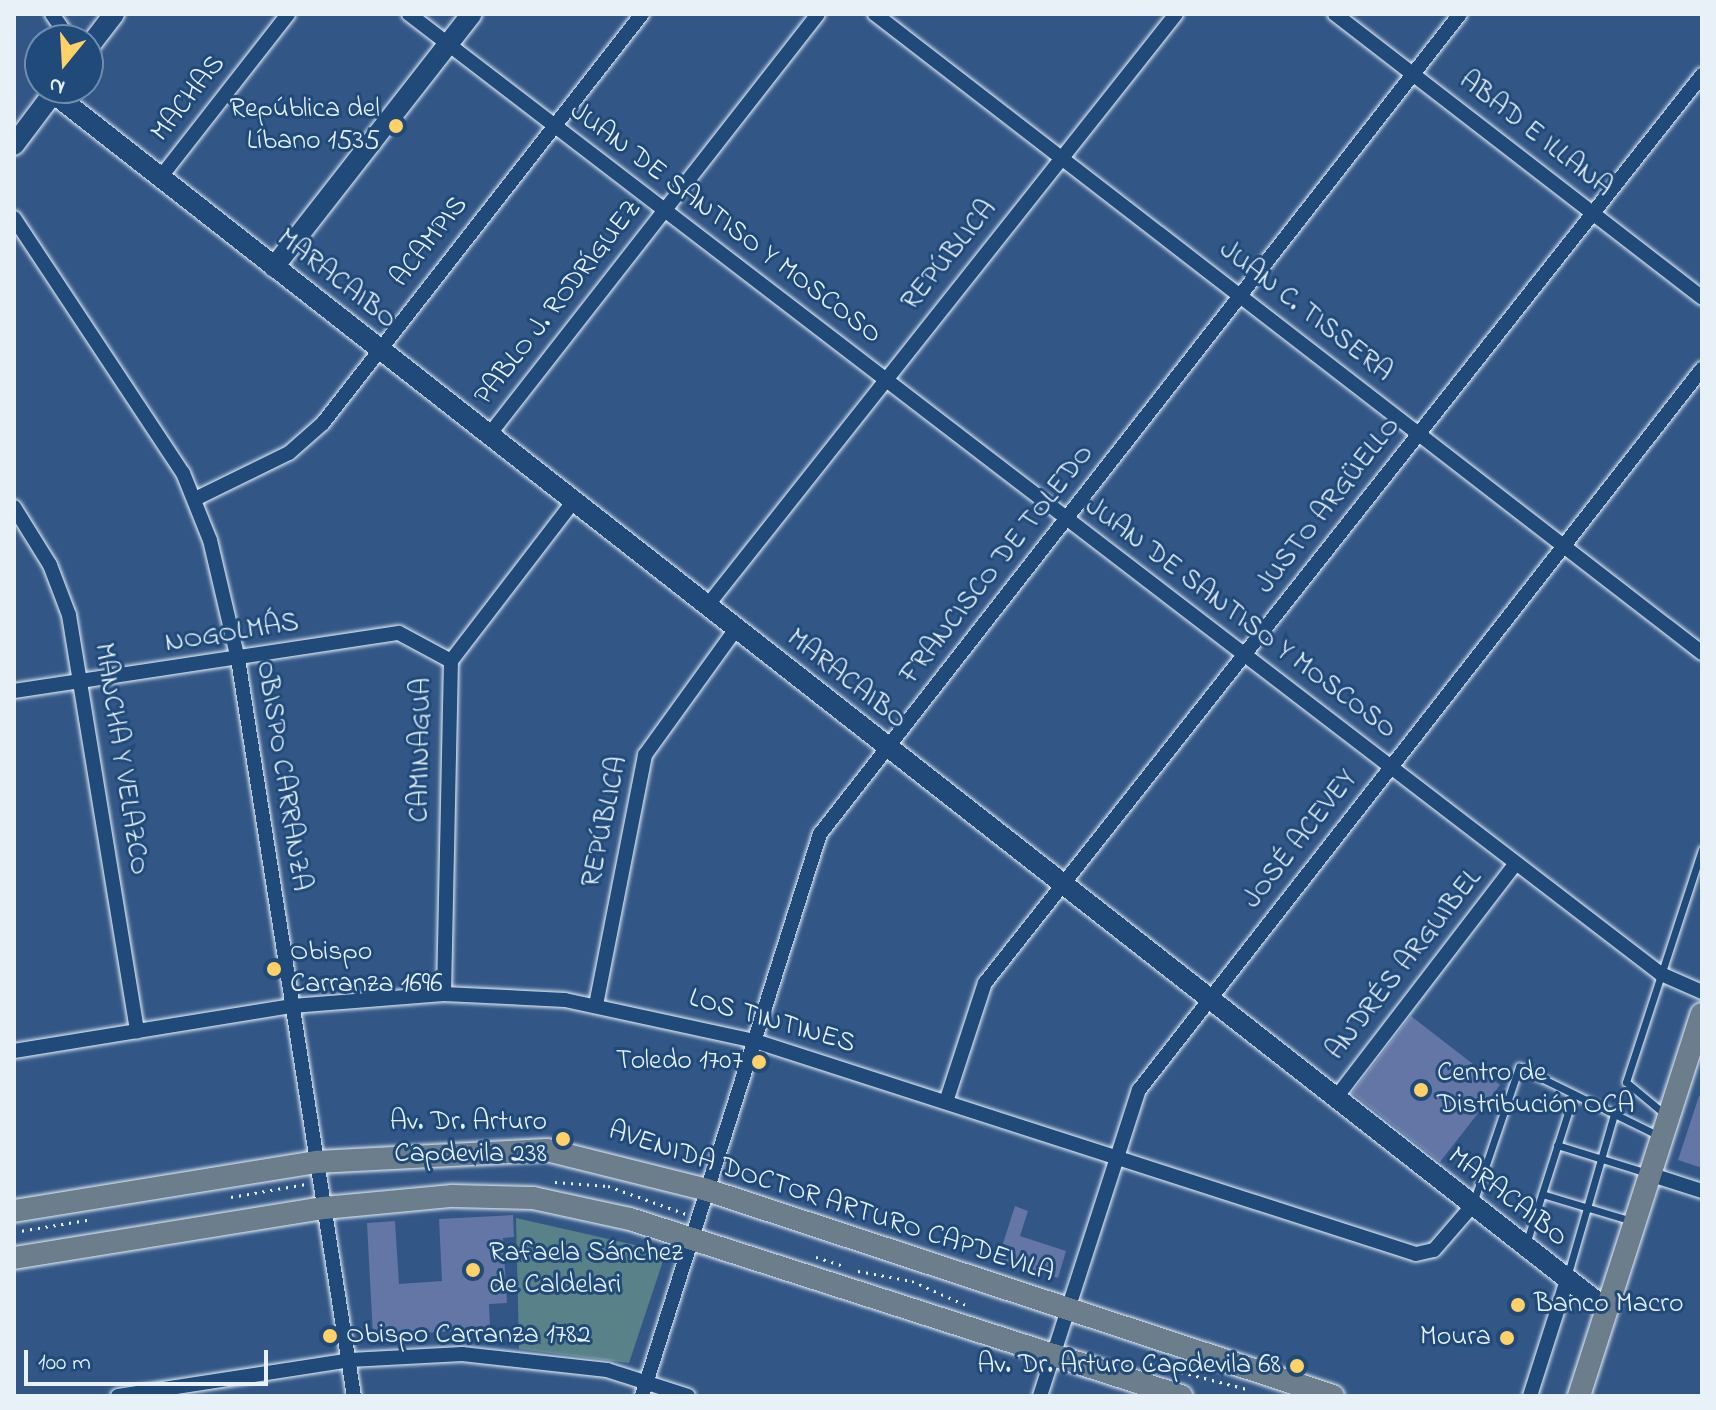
<!DOCTYPE html>
<meta charset="utf-8">
<style>
body{margin:0}
#map{position:relative;width:1716px;height:1410px;overflow:hidden;background:#325686;font-family:"Indie Flower",sans-serif}
div>[style]{position:absolute}
[style*='--x']{left:calc(var(--x)*1px);top:calc(var(--y)*1px);width:calc(var(--w)*1px);rotate:calc(var(--a)*1deg)}
.green>*{inset:0;background:#588188}
.building>*{inset:0;background:#6376a5}
.path>*{height:3px;margin-top:-1.5px;transform-origin:0;background:repeating-linear-gradient(90deg,#e8f1f8 0 2px,transparent 0 8px)}
.roads{filter:drop-shadow(0 0 2px #e8f1f8) drop-shadow(0 0 2px #e8f1f8)}
.lane>*{height:7px;margin:-3.5px;padding:0 3.5px;transform-origin:3.5px;border-radius:3.5px;background:#1f4a7a}
.street>*{height:14px;margin:-7px;padding:0 7px;transform-origin:7px;border-radius:7px;background:#1f4a7a}
.secondary>*{height:20px;margin:-10px;padding:0 10px;transform-origin:10px;border-radius:10px;background:#1f4a7a}
.primary>*{height:22px;margin:-11px;padding:0 11px;transform-origin:11px;border-radius:11px;background:#6c7d8b}
.dots>*{width:22px;height:22px;translate:-50% -50%;box-sizing:border-box;border:4px solid #1f4a7a;border-radius:50%}
span{translate:-50% -50%;white-space:nowrap;text-align:center;line-height:1.15;-webkit-text-stroke:6px #1f4a7a;paint-order:stroke}
.street-label{font-size:28px;color:#e8f1f8}
.poi-label{font-size:28px;color:#e8f1f8}
.right{translate:-100% -50%;text-align:right}
.left{translate:0 -50%;text-align:left}
.frame{position:absolute;inset:0;border:16px solid #e8f1f8;pointer-events:none}
.north{position:absolute;left:24px;top:24px;width:80px;height:80px;box-sizing:border-box;background:#1f4a7a;border:2px solid #6f8dac;border-radius:50%;rotate:198deg;font-size:22px;font-weight:700;line-height:32px;text-align:center;color:#e8f1f8}
.north::after{content:'';display:block;margin:auto;width:28px;height:36px;background:#ffd166;clip-path:polygon(50% 0,100% 100%,50% 72%,0 100%)}
.scale{position:absolute;left:24px;top:1350px;width:244px;height:36px;box-sizing:border-box;border:4px solid #e8f1f8;border-top:0;padding-left:10px;font-size:24px;line-height:28px;white-space:nowrap;color:#e8f1f8;-webkit-text-stroke:6px #1f4a7a;paint-order:stroke}
</style>
<div id="map">
<div class="green">
<div style="clip-path:polygon(516px 1218px,666px 1252px,629px 1363px,519px 1349px)"></div>
</div>
<div class="building">
<div style="clip-path:polygon(1411px 1016px,1500px 1085px,1440px 1162px,1352px 1093px)"></div>
<div style="clip-path:polygon(1699px 1096px,1702px 1096px,1702px 1168px,1678px 1160px)"></div>
<div style="clip-path:polygon(1015px 1206px,1028px 1211px,1020px 1236px,1066px 1251px,1058px 1278px,998px 1259px)"></div>
<div style="clip-path:polygon(513px 1215px,514px 1237px,503px 1238px,507px 1303px,489px 1304px,490px 1329px,373px 1336px,367px 1223px,395px 1221px,399px 1284px,442px 1281px,439px 1219px)"></div>
</div>
<div class="path">
<div style="--x:555;--y:1182;--w:53;--a:4.3"></div>
<div style="--x:608;--y:1186;--w:83;--a:19.7"></div>
<div style="--x:231;--y:1197;--w:76;--a:-9.8"></div>
<div style="--x:14;--y:1232;--w:80;--a:-9.3"></div>
<div style="--x:816;--y:1257;--w:28;--a:18"></div>
<div style="--x:858;--y:1271;--w:55;--a:10.5"></div>
<div style="--x:912;--y:1281;--w:61;--a:24.1"></div>
<div style="--x:1150;--y:1364;--w:100;--a:14.5"></div>
</div>
<div class="roads">
<div class="lane">
<div style="--x:1667;--y:1116;--w:53;--a:-140.3"></div>
<div style="--x:1626;--y:1082;--w:245;--a:-71.9"></div>
<div style="--x:1557;--y:1145;--w:94;--a:17.3"></div>
<div style="--x:1542;--y:1194;--w:94;--a:16.7"></div>
<div style="--x:1473;--y:1203;--w:144;--a:-71.3"></div>
<div style="--x:1519;--y:1067;--w:156;--a:26.2"></div>
<div style="--x:1527;--y:1241;--w:154;--a:-72.3"></div>
<div style="--x:1567;--y:1277;--w:170;--a:-73.9"></div>
</div>
<div class="street">
<div style="--x:52;--y:14;--w:32;--a:55"></div>
<div style="--x:409;--y:14;--w:1578;--a:37.48"></div>
<div style="--x:1661;--y:974;--w:45;--a:23.7"></div>
<div style="--x:875;--y:14;--w:1045;--a:37.69"></div>
<div style="--x:1335;--y:14;--w:464;--a:37.7"></div>
<div style="--x:160;--y:178;--w:208;--a:-52"></div>
<div style="--x:14;--y:218;--w:306;--a:56.5"></div>
<div style="--x:183;--y:473;--w:72;--a:68.1"></div>
<div style="--x:210;--y:540;--w:122;--a:76.8"></div>
<div style="--x:238;--y:659;--w:746;--a:81.06"></div>
<div style="--x:489;--y:435;--w:534;--a:-51.99"></div>
<div style="--x:195;--y:499;--w:105;--a:-26.1"></div>
<div style="--x:289;--y:453;--w:45;--a:-41.4"></div>
<div style="--x:323;--y:423;--w:519;--a:-52.05"></div>
<div style="--x:14;--y:507;--w:68;--a:58.2"></div>
<div style="--x:50;--y:565;--w:53;--a:69.2"></div>
<div style="--x:69;--y:615;--w:422;--a:80.7"></div>
<div style="--x:707;--y:606;--w:755;--a:-51.61"></div>
<div style="--x:14;--y:691;--w:389;--a:-8.6"></div>
<div style="--x:399;--y:633;--w:59;--a:28.3"></div>
<div style="--x:444;--y:994;--w:333;--a:-88.8"></div>
<div style="--x:451;--y:661;--w:200;--a:-52.5"></div>
<div style="--x:596;--y:1005;--w:255;--a:-78.9"></div>
<div style="--x:645;--y:755;--w:155;--a:-54.2"></div>
<div style="--x:14;--y:1051;--w:282;--a:-9.2"></div>
<div style="--x:292;--y:1006;--w:152;--a:-4.5"></div>
<div style="--x:444;--y:994;--w:121;--a:2.8"></div>
<div style="--x:565;--y:1000;--w:194;--a:12.2"></div>
<div style="--x:755;--y:1041;--w:694;--a:17.86"></div>
<div style="--x:1416;--y:1254;--w:18;--a:-13"></div>
<div style="--x:1434;--y:1250;--w:58;--a:-49.2"></div>
<div style="--x:1335;--y:1099;--w:297;--a:-52.5"></div>
<div style="--x:946;--y:1102;--w:125;--a:-71.9"></div>
<div style="--x:985;--y:983;--w:1157;--a:-51.7"></div>
<div style="--x:1649;--y:1174;--w:56;--a:17.8"></div>
<div style="--x:118;--y:1396;--w:235;--a:-8.8"></div>
<div style="--x:350;--y:1360;--w:112;--a:-3.1"></div>
<div style="--x:462;--y:1354;--w:146;--a:6.3"></div>
<div style="--x:607;--y:1370;--w:85;--a:17.8"></div>
<div style="--x:642;--y:1396;--w:590;--a:-72.43"></div>
<div style="--x:820;--y:834;--w:1040;--a:-52.03"></div>
<div style="--x:1040;--y:1396;--w:322;--a:-72.1"></div>
<div style="--x:1139;--y:1090;--w:915;--a:-52.02"></div>
<div style="--x:1530;--y:1396;--w:122;--a:-72.3"></div>
</div>
<div class="secondary">
<div style="--x:88;--y:48;--w:43;--a:-52.6"></div>
<div style="--x:53;--y:93;--w:1972;--a:38.06"></div>
<div style="--x:14;--y:145;--w:71;--a:-53"></div>
<div style="--x:274;--y:267;--w:321;--a:-52"></div>
</div>
<div class="primary">
<div style="--x:14;--y:1211;--w:307;--a:-9.2"></div>
<div style="--x:317;--y:1162;--w:230;--a:-3"></div>
<div style="--x:547;--y:1150;--w:165;--a:14"></div>
<div style="--x:707;--y:1190;--w:659;--a:18.22"></div>
<div style="--x:14;--y:1258;--w:314;--a:-9.2"></div>
<div style="--x:324;--y:1208;--w:129;--a:-5.4"></div>
<div style="--x:452;--y:1196;--w:81;--a:1.4"></div>
<div style="--x:533;--y:1198;--w:99;--a:12.2"></div>
<div style="--x:630;--y:1219;--w:579;--a:17.81"></div>
<div style="--x:1579;--y:1396;--w:401;--a:-72.2"></div>
</div>
</div>
<div class="dots">
<div style="left:396px;top:126px;background:#ffd166"></div>
<div style="left:274px;top:969px;background:#ffd166"></div>
<div style="left:759px;top:1062px;background:#ffd166"></div>
<div style="left:1421px;top:1090px;background:#ffd166"></div>
<div style="left:563px;top:1139px;background:#ffd166"></div>
<div style="left:473px;top:1270px;background:#ffd166"></div>
<div style="left:1518px;top:1305px;background:#ffd166"></div>
<div style="left:330px;top:1336px;background:#ffd166"></div>
<div style="left:1507px;top:1338px;background:#ffd166"></div>
<div style="left:1297px;top:1366px;background:#ffd166"></div>
</div>
<div class="street-label">
<span style="left:189px;top:99px;rotate:-52deg">MACHAS</span>
<span style="left:1535px;top:135px;rotate:38deg">ABAD E ILLANA</span>
<span style="left:725px;top:224px;rotate:37deg">JUAN DE SANTISO Y MOSCOSO</span>
<span style="left:430px;top:242px;rotate:-52deg">ACAMPIS</span>
<span style="left:950px;top:256px;rotate:-51deg">REPÚBLICA</span>
<span style="left:336px;top:280px;rotate:38deg">MARACAIBO</span>
<span style="left:559px;top:303px;rotate:-52deg">PABLO J. RODRÍGUEZ</span>
<span style="left:1305px;top:312px;rotate:38deg">JUAN C. TISSERA</span>
<span style="left:1329px;top:506px;rotate:-52deg">JUSTO ARGÜELLO</span>
<span style="left:998px;top:565px;rotate:-52deg">FRANCISCO DE TOLEDO</span>
<span style="left:1240px;top:619px;rotate:37deg">JUAN DE SANTISO Y MOSCOSO</span>
<span style="left:232px;top:634px;rotate:-9deg">NOGOLMÁS</span>
<span style="left:846px;top:680px;rotate:38deg">MARACAIBO</span>
<span style="left:422px;top:750px;rotate:-89deg">CAMINAGUA</span>
<span style="left:120px;top:759px;rotate:81deg">MANCHA Y VELAZCO</span>
<span style="left:282px;top:776px;rotate:81deg">OBISPO CARRANZA</span>
<span style="left:606px;top:822px;rotate:-78deg">REPÚBLICA</span>
<span style="left:1301px;top:840px;rotate:-52deg">JOSÉ ACEVEY</span>
<span style="left:1405px;top:965px;rotate:-52deg">ANDRÉS ARGUIBEL</span>
<span style="left:772px;top:1022px;rotate:16deg">LOS TINTINES</span>
<span style="left:1507px;top:1198px;rotate:38deg">MARACAIBO</span>
<span style="left:831px;top:1203px;rotate:18deg">AVENIDA DOCTOR ARTURO CAPDEVILA</span>
</div>
<div class="poi-label">
<span class="right" style="left:380px;top:126px">República del<br>Líbano 1535</span>
<span class="left" style="left:290px;top:969px">Obispo<br>Carranza 1696</span>
<span class="right" style="left:743px;top:1062px">Toledo 1707</span>
<span class="left" style="left:1437px;top:1090px">Centro de<br>Distribución OCA</span>
<span class="right" style="left:547px;top:1139px">Av. Dr. Arturo<br>Capdevila 238</span>
<span class="left" style="left:489px;top:1270px">Rafaela Sánchez<br>de Caldelari</span>
<span class="left" style="left:1534px;top:1305px">Banco Macro</span>
<span class="left" style="left:346px;top:1336px">Obispo Carranza 1782</span>
<span class="right" style="left:1491px;top:1338px">Moura</span>
<span class="right" style="left:1281px;top:1366px">Av. Dr. Arturo Capdevila 68</span>
</div>
<div class="frame"></div>
<div class="north">N</div>
<div class="scale">100 m</div>
</div>
